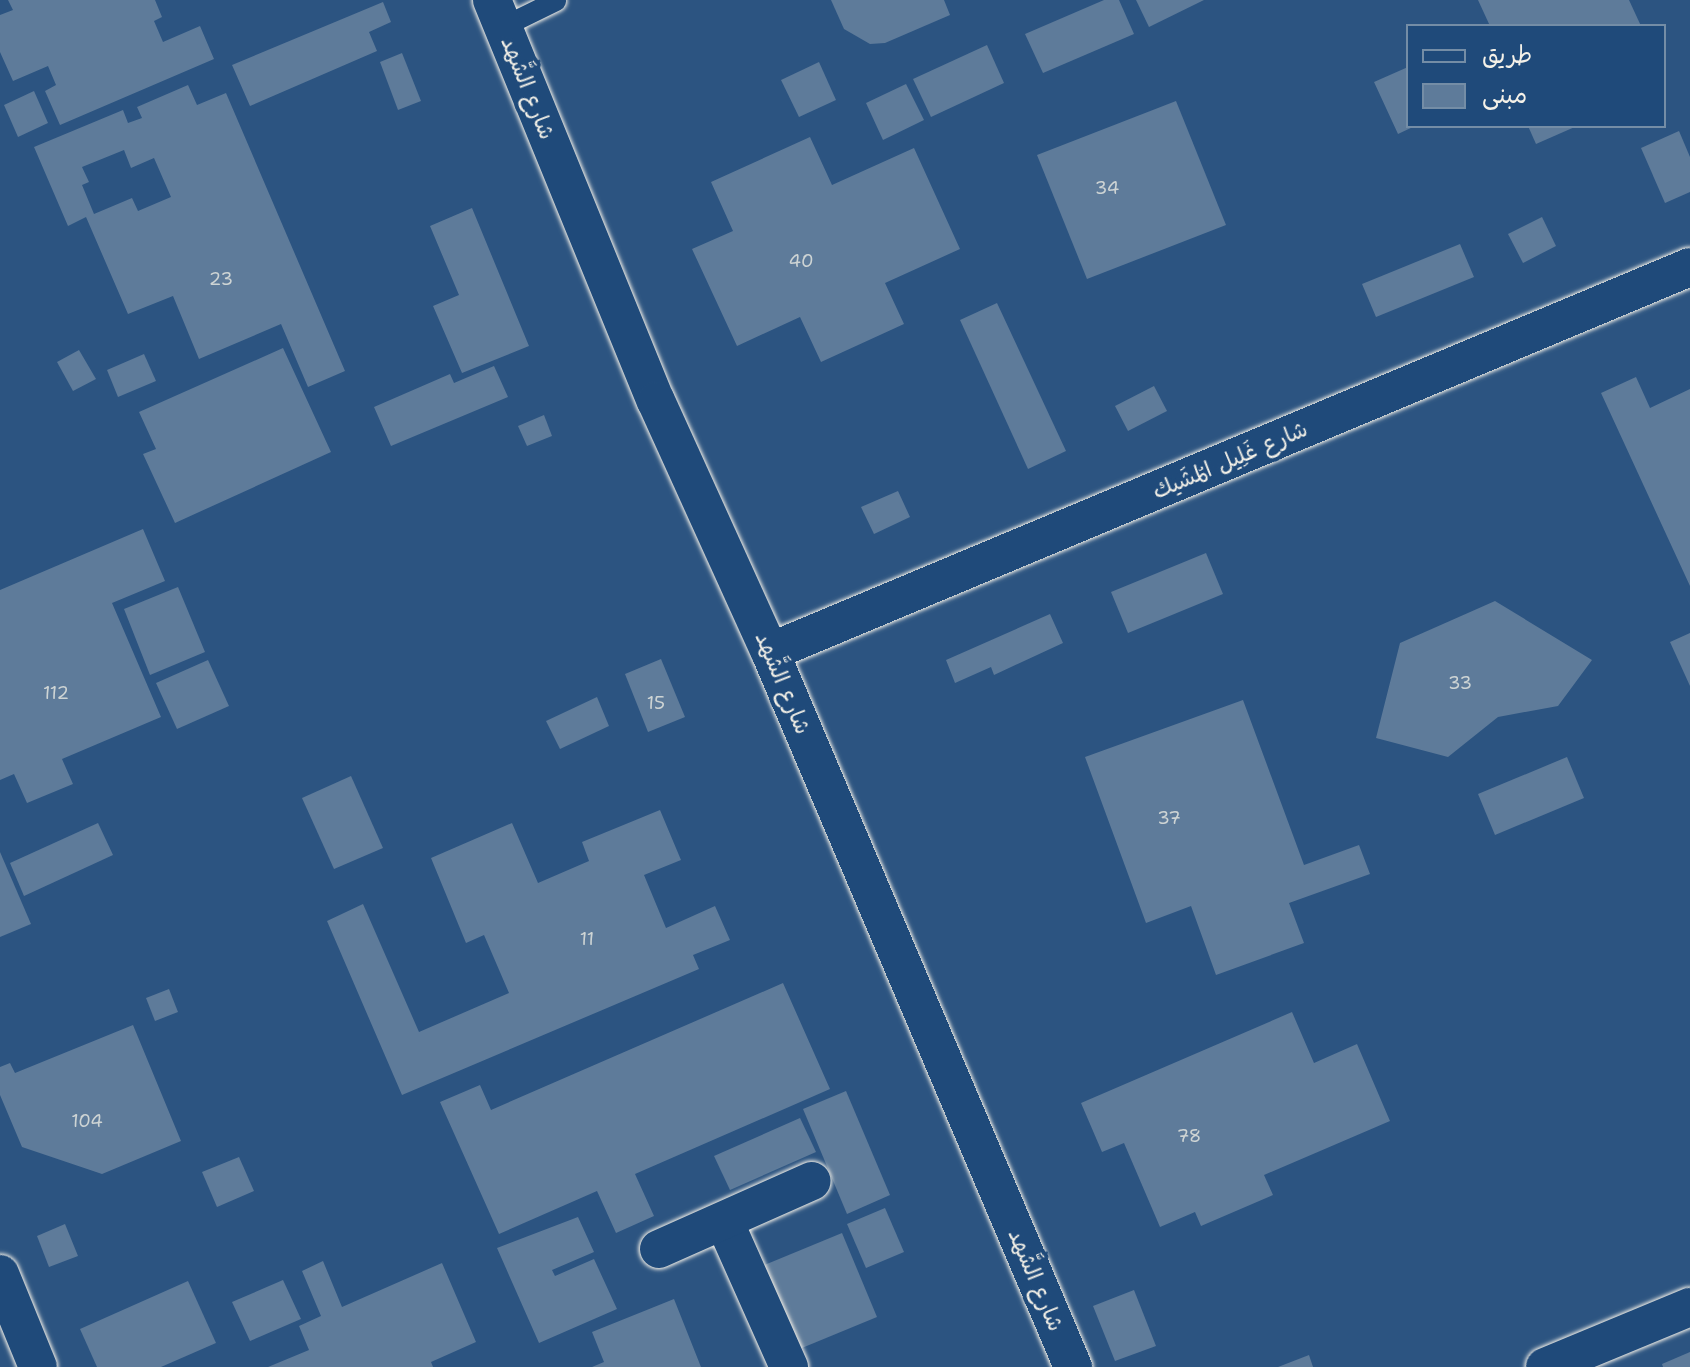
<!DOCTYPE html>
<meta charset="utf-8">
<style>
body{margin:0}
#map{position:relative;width:1690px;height:1367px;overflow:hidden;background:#2c5481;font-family:"Shantell Sans","Playpen Sans Arabic",sans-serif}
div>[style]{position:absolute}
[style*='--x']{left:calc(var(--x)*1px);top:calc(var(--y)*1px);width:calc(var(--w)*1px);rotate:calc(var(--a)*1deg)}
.building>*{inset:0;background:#5e7b9a}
.roads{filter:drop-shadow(0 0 2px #f4f1e8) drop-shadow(0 0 2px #f4f1e8)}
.lane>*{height:20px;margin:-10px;padding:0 10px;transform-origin:10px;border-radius:10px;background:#1f4a7a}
.street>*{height:38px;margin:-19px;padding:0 19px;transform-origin:19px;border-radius:19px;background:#1f4a7a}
span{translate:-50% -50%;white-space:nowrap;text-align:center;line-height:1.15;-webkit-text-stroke:8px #1f4a7a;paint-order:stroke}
.number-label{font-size:18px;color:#ced4d4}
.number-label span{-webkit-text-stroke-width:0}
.street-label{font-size:22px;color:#f4f1e8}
.legend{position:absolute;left:1406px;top:24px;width:260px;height:104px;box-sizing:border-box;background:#1f4a7a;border:2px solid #748da6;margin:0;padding:10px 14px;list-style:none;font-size:24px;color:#f4f1e8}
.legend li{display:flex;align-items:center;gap:16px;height:40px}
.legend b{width:40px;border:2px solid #748da6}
</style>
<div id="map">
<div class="building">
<div style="clip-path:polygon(8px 0,155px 0,162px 17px,154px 21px,163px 42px,200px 26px,214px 59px,60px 125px,45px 91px,56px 85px,48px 66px,13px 81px,0 52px,0 15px,13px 10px)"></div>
<div style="clip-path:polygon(831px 0,944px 0,950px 15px,885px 43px,870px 44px,844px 29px)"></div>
<div style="clip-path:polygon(1104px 0,1119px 0,1134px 34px,1043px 73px,1025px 34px)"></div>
<div style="clip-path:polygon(1136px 0,1204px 0,1149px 27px)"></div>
<div style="clip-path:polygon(1478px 0,1629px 0,1641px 26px,1490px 26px)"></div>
<div style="clip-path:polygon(383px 2px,391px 22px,369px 32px,377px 51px,250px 106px,232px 65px)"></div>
<div style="clip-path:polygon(987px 45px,1004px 83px,931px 117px,913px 79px)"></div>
<div style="clip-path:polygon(402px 53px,421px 101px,398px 110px,380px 62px)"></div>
<div style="clip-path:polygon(819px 62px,836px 100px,799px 117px,781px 80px)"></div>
<div style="clip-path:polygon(1408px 67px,1408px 126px,1415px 126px,1398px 134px,1374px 82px)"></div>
<div style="clip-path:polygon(906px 84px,924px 120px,883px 140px,866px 103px)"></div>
<div style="clip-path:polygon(evenodd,188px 85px,197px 105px,226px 93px,345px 371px,308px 387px,281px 324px,199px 359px,173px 296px,128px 314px,86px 217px,68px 226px,34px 147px,123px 110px,128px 123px,142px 118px,137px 107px,188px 85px,124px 150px,131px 168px,154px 158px,171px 197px,138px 211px,132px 198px,94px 214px,82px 185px,89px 182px,82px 167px,124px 150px)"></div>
<div style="clip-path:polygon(34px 91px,48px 123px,18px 137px,4px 105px)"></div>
<div style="clip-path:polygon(1176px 101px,1226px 225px,1087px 279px,1037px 155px)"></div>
<div style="clip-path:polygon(1528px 126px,1577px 126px,1536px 144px)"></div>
<div style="clip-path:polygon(1679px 131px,1690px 157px,1690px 192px,1665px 203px,1641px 148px)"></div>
<div style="clip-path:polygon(810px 137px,832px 185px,914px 148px,960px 249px,885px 283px,904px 324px,821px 362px,800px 317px,737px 346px,692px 249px,733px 231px,711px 182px)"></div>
<div style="clip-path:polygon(472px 208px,529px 346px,462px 373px,433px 306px,459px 295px,430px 226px)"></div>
<div style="clip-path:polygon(1542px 217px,1556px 246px,1523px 263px,1508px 234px)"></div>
<div style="clip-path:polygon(1460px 244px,1474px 277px,1376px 317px,1362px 284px)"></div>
<div style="clip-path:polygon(997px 303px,1066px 451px,1028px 469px,960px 320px)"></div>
<div style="clip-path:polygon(283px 348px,331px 452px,175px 523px,143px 454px,156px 449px,139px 412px)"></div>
<div style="clip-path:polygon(79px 350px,96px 379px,73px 391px,57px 362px)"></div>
<div style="clip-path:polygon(144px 354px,156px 381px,118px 397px,107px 370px)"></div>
<div style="clip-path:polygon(494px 366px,508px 397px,391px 446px,374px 407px,450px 374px,454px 383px)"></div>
<div style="clip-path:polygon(1636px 377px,1650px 408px,1690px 389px,1690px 586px,1601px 393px)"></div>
<div style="clip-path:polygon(1154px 386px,1167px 411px,1128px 431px,1115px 406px)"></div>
<div style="clip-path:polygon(544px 415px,552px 436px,527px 446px,518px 426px)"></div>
<div style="clip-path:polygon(898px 491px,910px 517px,874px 534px,861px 507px)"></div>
<div style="clip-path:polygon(143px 529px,165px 581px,112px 603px,161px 717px,62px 759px,73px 784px,27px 803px,14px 774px,0 780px,0 590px)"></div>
<div style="clip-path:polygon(1206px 553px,1223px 594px,1128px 633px,1111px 592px)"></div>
<div style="clip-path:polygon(178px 587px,205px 652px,150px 675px,124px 609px)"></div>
<div style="clip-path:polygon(1495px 601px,1592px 660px,1558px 706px,1498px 717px,1448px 757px,1376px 738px,1400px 643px)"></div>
<div style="clip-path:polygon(1050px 614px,1063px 643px,994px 675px,991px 667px,955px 683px,946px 660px)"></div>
<div style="clip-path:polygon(1690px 633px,1690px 686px,1670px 642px)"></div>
<div style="clip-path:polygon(661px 659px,685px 717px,648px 732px,625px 674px)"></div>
<div style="clip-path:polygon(208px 660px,229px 706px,177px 729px,156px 683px)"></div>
<div style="clip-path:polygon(597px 697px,609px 726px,560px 749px,546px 721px)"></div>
<div style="clip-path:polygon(1243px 700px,1304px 865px,1359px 845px,1370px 874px,1289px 903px,1304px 943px,1216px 975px,1191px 906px,1146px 923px,1085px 757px)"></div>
<div style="clip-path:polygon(1567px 757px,1584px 798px,1495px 835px,1478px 794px)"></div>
<div style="clip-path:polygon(351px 776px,383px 848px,334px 869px,302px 798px)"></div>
<div style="clip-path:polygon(660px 810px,681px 860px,644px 875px,666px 928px,715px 906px,730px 940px,693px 955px,699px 969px,402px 1095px,327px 921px,363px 904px,419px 1032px,509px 993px,484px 935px,466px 943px,431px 858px,512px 823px,538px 883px,589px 861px,582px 842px)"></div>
<div style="clip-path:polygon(98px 823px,113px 855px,24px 896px,10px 863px)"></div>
<div style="clip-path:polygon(0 852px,31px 924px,0 937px)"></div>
<div style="clip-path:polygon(783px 983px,830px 1089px,635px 1174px,654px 1216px,616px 1233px,597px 1191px,499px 1234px,440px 1102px,480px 1085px,491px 1110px)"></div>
<div style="clip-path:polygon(169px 989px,178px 1012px,155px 1021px,146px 998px)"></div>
<div style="clip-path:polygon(1292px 1012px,1314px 1063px,1357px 1044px,1390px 1121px,1264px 1175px,1273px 1195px,1201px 1226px,1195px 1212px,1160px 1227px,1124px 1143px,1102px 1152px,1081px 1103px)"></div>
<div style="clip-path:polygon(133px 1025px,181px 1141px,102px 1174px,22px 1147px,0 1095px,0 1067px,10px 1063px,15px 1073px)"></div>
<div style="clip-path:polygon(846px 1091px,890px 1195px,847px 1214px,803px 1109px)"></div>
<div style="clip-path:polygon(800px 1118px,816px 1152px,730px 1190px,714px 1156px)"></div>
<div style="clip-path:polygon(239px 1157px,254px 1191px,217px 1207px,202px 1172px)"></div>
<div style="clip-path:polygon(885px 1208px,904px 1252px,866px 1268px,847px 1224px)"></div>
<div style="clip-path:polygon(578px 1217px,594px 1252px,552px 1270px,555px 1276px,594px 1259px,617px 1309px,539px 1343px,497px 1248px)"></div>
<div style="clip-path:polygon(65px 1224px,78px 1256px,49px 1267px,37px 1236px)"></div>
<div style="clip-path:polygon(842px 1233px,877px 1317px,797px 1350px,762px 1266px)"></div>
<div style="clip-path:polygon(323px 1261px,342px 1307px,442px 1263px,476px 1342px,431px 1362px,433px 1367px,268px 1367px,309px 1350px,299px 1326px,321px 1316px,302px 1271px)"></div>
<div style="clip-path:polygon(283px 1280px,301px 1319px,250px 1341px,232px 1302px)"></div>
<div style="clip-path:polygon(188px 1281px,216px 1343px,161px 1367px,97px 1367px,80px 1329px)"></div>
<div style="clip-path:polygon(1134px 1290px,1156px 1346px,1115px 1361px,1093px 1306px)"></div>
<div style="clip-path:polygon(674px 1299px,701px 1367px,592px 1367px,604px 1362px,592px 1332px)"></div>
<div style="clip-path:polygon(1690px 1352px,1690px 1367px,1663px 1367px,1662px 1364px)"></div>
<div style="clip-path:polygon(1309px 1355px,1313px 1367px,1278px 1367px)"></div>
</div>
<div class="roads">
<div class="lane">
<div style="--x:503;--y:27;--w:59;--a:-26.1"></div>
</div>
<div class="street">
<div style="--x:492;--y:0;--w:433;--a:67.8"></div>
<div style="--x:656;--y:401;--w:276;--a:65.6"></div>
<div style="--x:770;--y:652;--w:777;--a:67.03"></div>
<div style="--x:770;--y:652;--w:997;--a:-22.71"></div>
<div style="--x:724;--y:1221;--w:160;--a:66"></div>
<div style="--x:659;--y:1249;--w:167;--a:-24"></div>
<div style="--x:0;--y:1274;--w:100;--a:67.8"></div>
<div style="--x:1545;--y:1367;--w:157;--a:-22.5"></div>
</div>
</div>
<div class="number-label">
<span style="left:1107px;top:188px">34</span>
<span style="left:801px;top:261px">40</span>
<span style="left:221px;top:279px">23</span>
<span style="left:1460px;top:683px">33</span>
<span style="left:56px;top:693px">112</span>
<span style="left:656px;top:703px">15</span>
<span style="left:1169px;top:818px">37</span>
<span style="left:587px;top:939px">11</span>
<span style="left:87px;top:1121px">104</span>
<span style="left:1189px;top:1136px">78</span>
</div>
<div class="street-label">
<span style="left:528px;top:88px;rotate:68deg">شارع الشَّهد</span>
<span style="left:1230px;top:460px;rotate:-23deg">شارع غَلِيل المُشَيك</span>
<span style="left:783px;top:683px;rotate:67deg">شارع الشَّهد</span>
<span style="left:1036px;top:1280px;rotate:67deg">شارع الشَّهد</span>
</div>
<ul class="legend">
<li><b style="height:10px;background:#1f4a7a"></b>طريق</li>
<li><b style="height:22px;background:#5e7b9a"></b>مبنى</li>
</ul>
</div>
